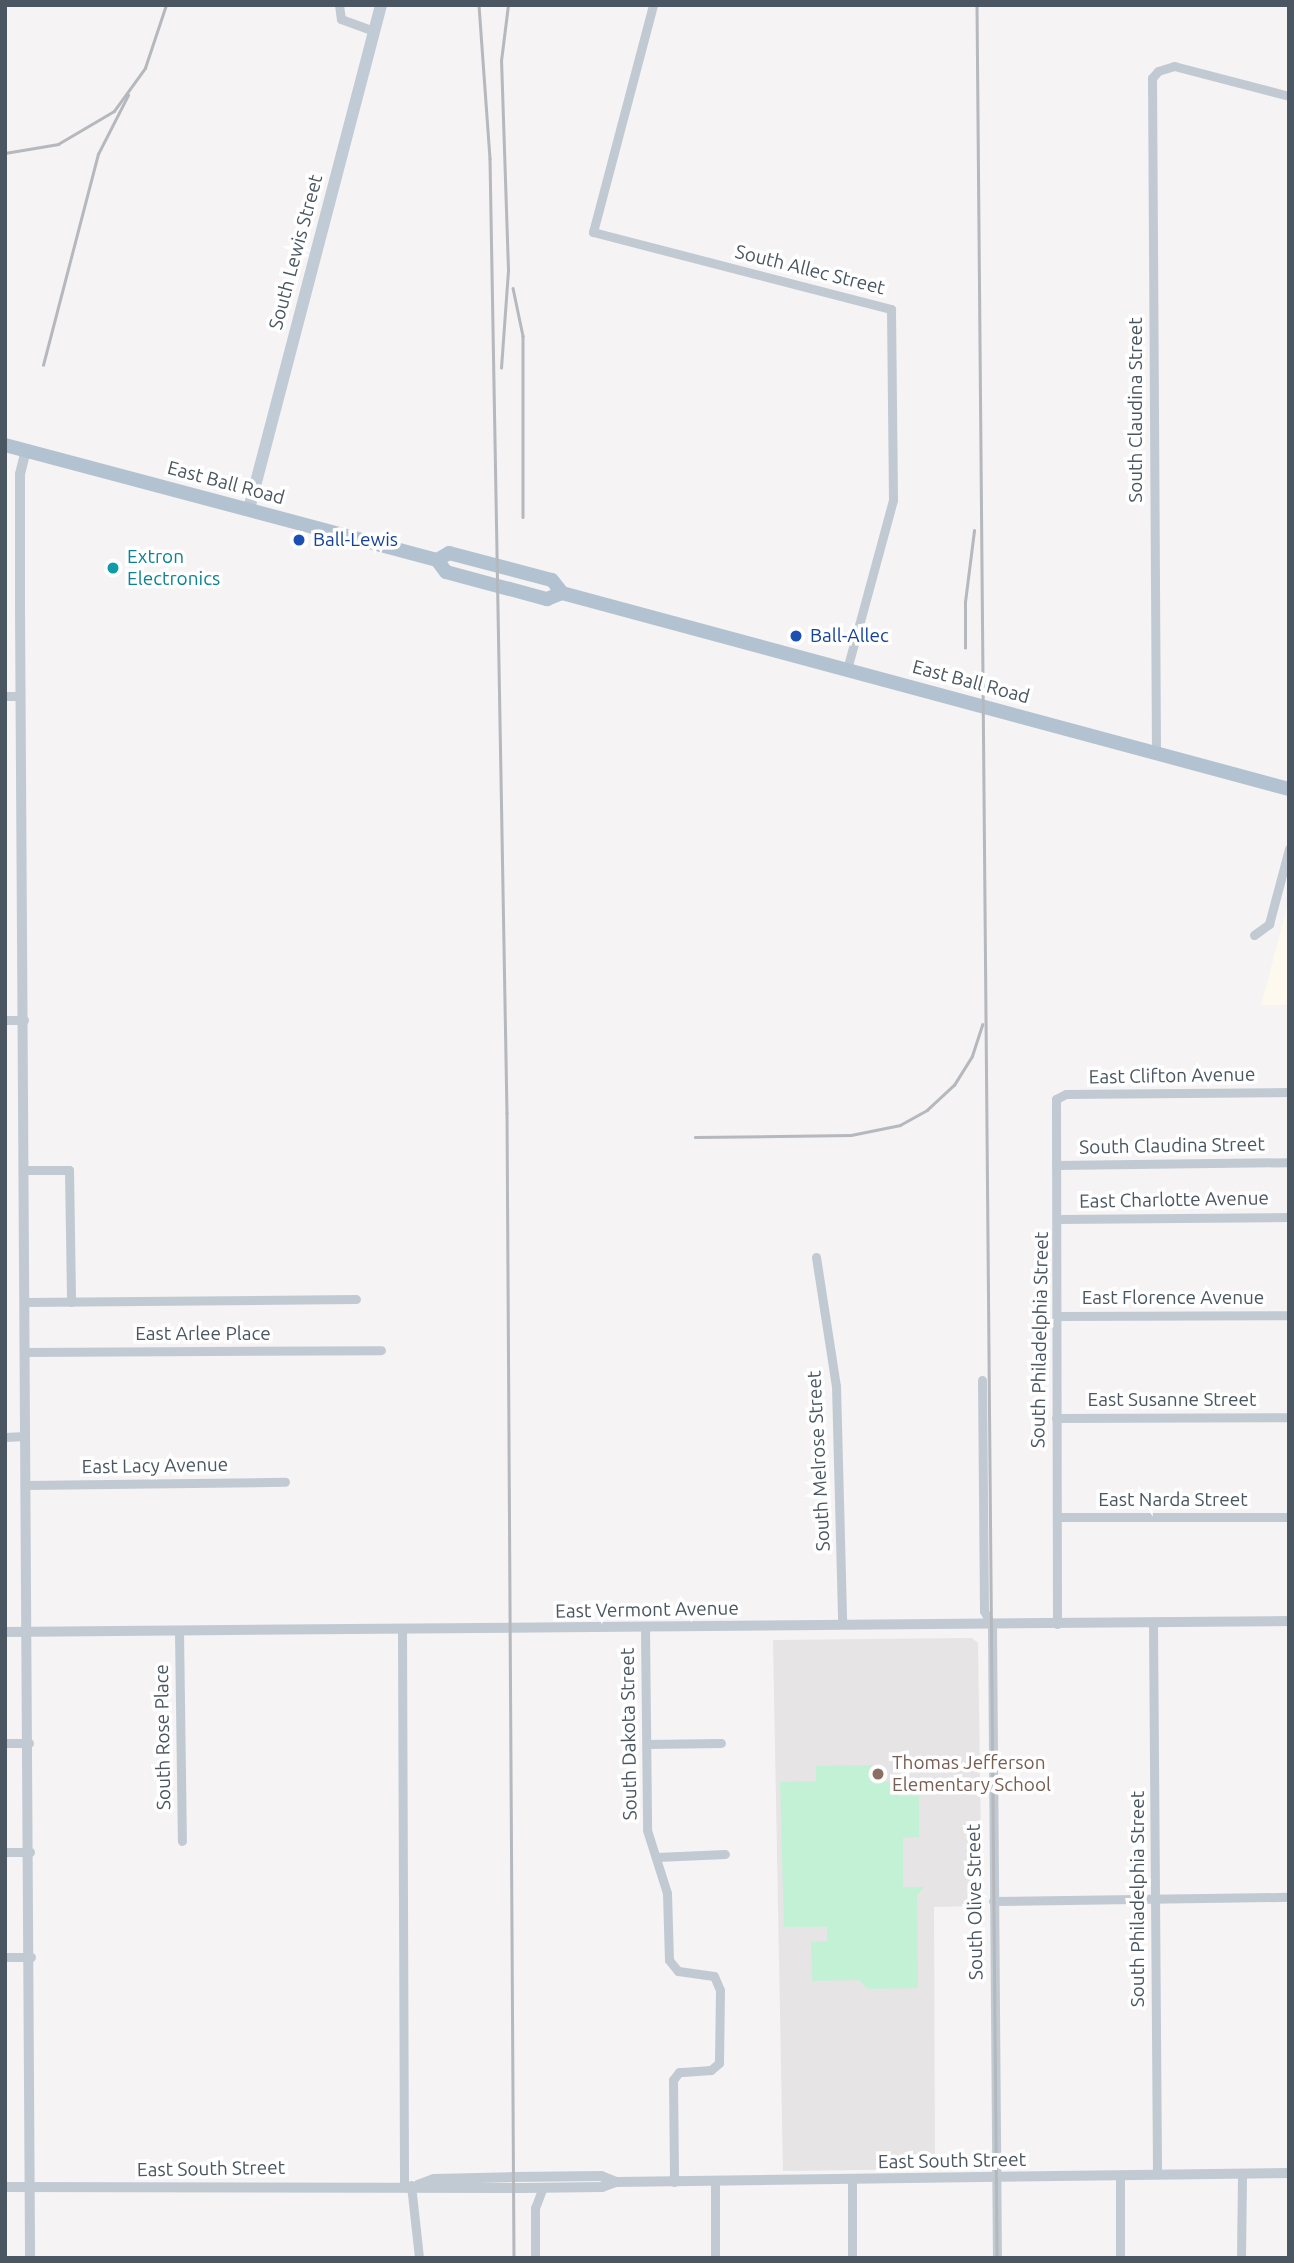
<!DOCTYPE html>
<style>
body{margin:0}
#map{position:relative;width:1294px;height:2263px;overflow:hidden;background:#f5f3f3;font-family:Ubuntu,sans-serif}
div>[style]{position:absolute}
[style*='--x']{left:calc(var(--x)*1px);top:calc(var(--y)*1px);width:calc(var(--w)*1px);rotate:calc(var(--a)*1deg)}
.commercial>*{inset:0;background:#fdf9ef}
.education>*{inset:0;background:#e6e4e5}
.green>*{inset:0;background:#c3f1d5}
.minor>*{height:9px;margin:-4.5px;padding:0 4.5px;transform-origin:4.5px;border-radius:4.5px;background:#c1cad2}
.tertiary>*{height:10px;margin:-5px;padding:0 5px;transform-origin:5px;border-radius:5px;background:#c1cad2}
.secondary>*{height:12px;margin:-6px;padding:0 6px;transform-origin:6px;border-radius:6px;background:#c1cbd6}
.primary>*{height:14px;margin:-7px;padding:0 7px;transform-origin:7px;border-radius:7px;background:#b3c2d1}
.rail>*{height:2.5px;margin:-1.25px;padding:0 1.25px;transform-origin:1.25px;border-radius:1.25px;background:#b5b8bd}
.dots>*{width:19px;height:19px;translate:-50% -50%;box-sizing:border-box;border:4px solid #fff;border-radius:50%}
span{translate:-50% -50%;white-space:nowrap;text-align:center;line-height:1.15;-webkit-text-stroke:7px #fff;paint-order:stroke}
.street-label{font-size:19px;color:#4a5661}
.transit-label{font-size:19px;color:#164399}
.left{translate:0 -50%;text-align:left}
.culture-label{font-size:19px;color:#0d838f}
.education-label{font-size:19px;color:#785e54}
.frame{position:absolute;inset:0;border:7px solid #4a5661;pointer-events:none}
</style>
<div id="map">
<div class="commercial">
<div style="clip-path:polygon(1289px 899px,1289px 1005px,1261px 1005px,1268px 979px)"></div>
</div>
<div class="education">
<div style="clip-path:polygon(972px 1638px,978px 1643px,982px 1906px,934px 1907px,935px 2169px,783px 2171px,773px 1640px)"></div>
</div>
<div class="green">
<div style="clip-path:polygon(876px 1765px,877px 1781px,897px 1781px,898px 1796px,919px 1796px,919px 1837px,903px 1838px,903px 1887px,925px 1887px,917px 1895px,918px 1988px,868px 1989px,859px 1980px,812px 1981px,811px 1942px,827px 1941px,827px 1927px,784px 1927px,780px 1782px,816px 1781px,816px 1766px)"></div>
</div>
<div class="minor">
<div style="--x:339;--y:5;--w:14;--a:82"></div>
<div style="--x:341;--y:19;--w:35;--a:20"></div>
<div style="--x:653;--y:5;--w:235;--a:104.8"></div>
<div style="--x:593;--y:232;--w:308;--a:14.5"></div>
<div style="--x:891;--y:309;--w:191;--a:89.4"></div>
<div style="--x:893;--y:500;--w:175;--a:105.2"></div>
<div style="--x:5;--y:696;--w:15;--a:0"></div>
<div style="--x:1156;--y:751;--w:673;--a:-90.34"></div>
<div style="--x:1152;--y:78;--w:9;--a:-49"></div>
<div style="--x:1158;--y:71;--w:17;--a:-17"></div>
<div style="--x:1174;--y:66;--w:119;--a:14.6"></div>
<div style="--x:1254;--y:935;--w:19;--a:-36"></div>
<div style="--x:1269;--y:924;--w:78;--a:-75.1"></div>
<div style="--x:5;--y:1020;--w:19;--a:0"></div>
<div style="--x:1056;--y:1165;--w:233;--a:-0.7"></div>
<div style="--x:24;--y:1170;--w:45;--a:0"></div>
<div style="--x:69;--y:1170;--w:132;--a:89.1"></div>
<div style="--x:1059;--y:1219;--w:230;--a:-0.5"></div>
<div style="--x:816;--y:1257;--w:131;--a:81.2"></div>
<div style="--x:836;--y:1386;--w:237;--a:88.5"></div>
<div style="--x:25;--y:1302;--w:331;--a:-0.5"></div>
<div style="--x:1058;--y:1316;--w:231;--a:-0.2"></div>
<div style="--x:25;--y:1352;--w:356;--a:-0.3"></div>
<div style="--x:982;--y:1380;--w:231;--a:89.5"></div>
<div style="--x:984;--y:1611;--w:17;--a:62"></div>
<div style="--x:992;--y:1626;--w:632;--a:89.55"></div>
<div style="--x:1056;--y:1418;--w:233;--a:-0.2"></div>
<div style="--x:5;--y:1437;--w:20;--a:-3"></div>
<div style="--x:25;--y:1485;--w:260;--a:-0.7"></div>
<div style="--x:1057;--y:1517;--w:232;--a:0"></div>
<div style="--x:1057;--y:1624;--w:525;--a:-90.11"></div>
<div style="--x:1056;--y:1099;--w:11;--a:-27"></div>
<div style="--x:1066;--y:1094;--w:223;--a:-0.5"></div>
<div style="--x:1153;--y:1624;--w:550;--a:89.58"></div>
<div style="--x:645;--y:1628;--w:202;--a:89.4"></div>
<div style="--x:647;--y:1830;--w:66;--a:72.4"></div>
<div style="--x:667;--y:1893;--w:67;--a:88.3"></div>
<div style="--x:669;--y:1960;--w:14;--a:51"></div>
<div style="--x:678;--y:1971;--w:36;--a:8"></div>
<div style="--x:714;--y:1976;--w:15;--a:67"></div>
<div style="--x:720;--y:1990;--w:73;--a:90.8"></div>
<div style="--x:719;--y:2063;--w:11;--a:139"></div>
<div style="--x:711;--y:2070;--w:32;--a:176"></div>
<div style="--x:679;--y:2072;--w:10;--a:127"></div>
<div style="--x:673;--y:2080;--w:102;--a:89.4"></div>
<div style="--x:402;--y:1630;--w:555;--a:89.79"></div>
<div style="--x:179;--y:1632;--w:209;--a:89.2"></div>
<div style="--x:5;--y:1743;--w:24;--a:0"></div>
<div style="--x:647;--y:1744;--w:74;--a:-0.8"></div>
<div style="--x:5;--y:1852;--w:25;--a:0"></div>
<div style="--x:657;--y:1857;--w:68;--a:-2.5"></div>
<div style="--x:993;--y:1901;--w:296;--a:-0.8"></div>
<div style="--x:5;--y:1957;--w:26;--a:0"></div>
<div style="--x:852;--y:2180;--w:78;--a:90"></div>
<div style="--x:715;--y:2182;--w:76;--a:90"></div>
<div style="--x:411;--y:2185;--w:73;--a:83.7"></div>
<div style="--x:535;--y:2258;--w:50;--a:-90"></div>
<div style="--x:535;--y:2208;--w:22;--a:-69"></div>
<div style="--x:1120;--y:2258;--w:82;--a:-90"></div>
<div style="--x:1241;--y:2258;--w:84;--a:-89.3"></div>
</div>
<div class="tertiary">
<div style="--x:26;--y:450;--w:25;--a:104"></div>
<div style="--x:20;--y:474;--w:136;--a:90"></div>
<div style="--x:20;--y:610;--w:1648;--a:89.65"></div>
<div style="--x:5;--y:1632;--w:1284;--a:-0.49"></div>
<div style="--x:418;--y:2185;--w:17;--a:-21"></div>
<div style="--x:434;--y:2179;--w:80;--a:-1.4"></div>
<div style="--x:514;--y:2177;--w:87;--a:-0.7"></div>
<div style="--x:601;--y:2176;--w:16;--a:22"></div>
<div style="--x:5;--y:2187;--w:516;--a:0.11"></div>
<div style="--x:521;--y:2188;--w:81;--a:-0.7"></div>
<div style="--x:602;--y:2187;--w:15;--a:-20"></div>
<div style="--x:616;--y:2182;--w:673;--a:-0.77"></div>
</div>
<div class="secondary">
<div style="--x:249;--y:509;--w:521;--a:-75.32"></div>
</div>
<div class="primary">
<div style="--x:5;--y:445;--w:447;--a:14.9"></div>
<div style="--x:437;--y:560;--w:15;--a:53"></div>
<div style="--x:446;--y:572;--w:105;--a:15"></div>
<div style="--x:547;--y:599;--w:16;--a:-22"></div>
<div style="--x:562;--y:593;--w:753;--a:15.09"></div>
<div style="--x:437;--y:560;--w:14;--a:-30"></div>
<div style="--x:449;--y:553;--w:106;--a:14.7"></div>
<div style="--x:552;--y:580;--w:16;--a:52"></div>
</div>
<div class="rail">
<div style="--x:479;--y:5;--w:154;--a:85.9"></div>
<div style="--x:490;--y:159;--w:954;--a:88.98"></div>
<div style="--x:507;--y:1113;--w:1145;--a:89.65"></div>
<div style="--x:977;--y:5;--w:2253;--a:89.49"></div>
<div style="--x:5;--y:153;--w:54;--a:-9.6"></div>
<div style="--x:58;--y:144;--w:65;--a:-30.5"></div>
<div style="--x:114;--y:111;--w:53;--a:-54.2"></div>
<div style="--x:145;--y:68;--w:66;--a:-71.6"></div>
<div style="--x:513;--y:288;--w:49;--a:78.2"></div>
<div style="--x:523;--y:336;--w:181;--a:90"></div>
<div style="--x:43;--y:365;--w:218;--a:-75.4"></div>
<div style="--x:98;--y:154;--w:66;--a:-63"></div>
<div style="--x:501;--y:368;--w:98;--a:-85.9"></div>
<div style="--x:508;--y:270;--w:209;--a:-91.9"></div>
<div style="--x:501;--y:61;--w:56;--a:-82.9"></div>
<div style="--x:965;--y:648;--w:46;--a:-90"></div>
<div style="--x:965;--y:602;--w:72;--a:-82.8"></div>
<div style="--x:695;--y:1137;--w:156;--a:-0.7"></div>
<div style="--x:851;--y:1135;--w:50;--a:-11.5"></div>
<div style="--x:900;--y:1125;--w:31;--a:-29"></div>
<div style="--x:927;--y:1110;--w:37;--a:-43"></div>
<div style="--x:954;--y:1085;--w:34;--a:-58"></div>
<div style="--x:972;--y:1056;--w:33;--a:-72"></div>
</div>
<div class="dots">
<div style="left:299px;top:540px;background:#1a4fb4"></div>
<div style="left:113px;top:568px;background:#0f9aa8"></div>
<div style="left:796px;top:636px;background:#1a4fb4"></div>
<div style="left:878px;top:1774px;background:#8d6e63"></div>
</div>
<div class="street-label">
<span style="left:296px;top:252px;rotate:-75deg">South Lewis Street</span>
<span style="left:810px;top:270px;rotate:14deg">South Allec Street</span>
<span style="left:1136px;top:410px;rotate:-90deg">South Claudina Street</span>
<span style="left:226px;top:483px;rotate:15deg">East Ball Road</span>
<span style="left:971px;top:682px;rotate:15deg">East Ball Road</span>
<span style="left:1172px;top:1076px;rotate:-1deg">East Clifton Avenue</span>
<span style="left:1172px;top:1146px;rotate:-1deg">South Claudina Street</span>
<span style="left:1174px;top:1200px;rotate:-1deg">East Charlotte Avenue</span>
<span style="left:1173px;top:1298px">East Florence Avenue</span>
<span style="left:203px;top:1334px">East Arlee Place</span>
<span style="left:1040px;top:1340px;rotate:-89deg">South Philadelphia Street</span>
<span style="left:1172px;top:1400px">East Susanne Street</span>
<span style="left:819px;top:1461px;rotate:-93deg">South Melrose Street</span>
<span style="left:155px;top:1466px;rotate:-1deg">East Lacy Avenue</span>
<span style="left:1173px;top:1500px">East Narda Street</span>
<span style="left:647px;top:1610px;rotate:-1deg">East Vermont Avenue</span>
<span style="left:629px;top:1734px;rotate:-91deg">South Dakota Street</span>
<span style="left:163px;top:1737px;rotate:-91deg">South Rose Place</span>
<span style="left:1138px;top:1899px;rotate:-90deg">South Philadelphia Street</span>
<span style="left:975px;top:1902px;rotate:-91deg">South Olive Street</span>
<span style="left:952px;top:2161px;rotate:-1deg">East South Street</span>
<span style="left:211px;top:2169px;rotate:-1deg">East South Street</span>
</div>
<div class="transit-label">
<span class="left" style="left:313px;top:540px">Ball-Lewis</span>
<span class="left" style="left:810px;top:636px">Ball-Allec</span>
</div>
<div class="culture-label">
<span class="left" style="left:127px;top:568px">Extron<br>Electronics</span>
</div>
<div class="education-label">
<span class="left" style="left:892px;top:1774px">Thomas Jefferson<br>Elementary School</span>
</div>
<div class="frame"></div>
</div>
